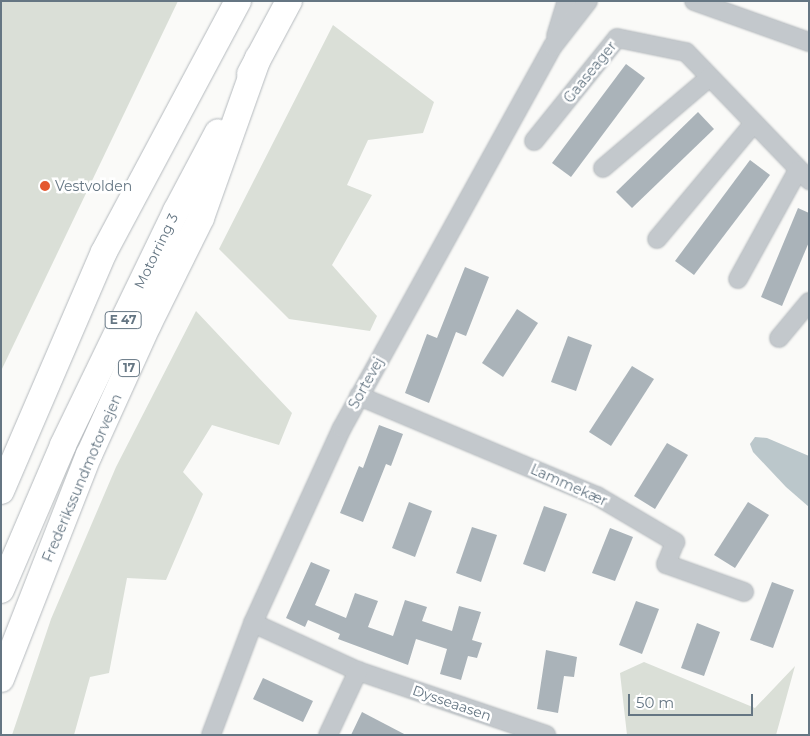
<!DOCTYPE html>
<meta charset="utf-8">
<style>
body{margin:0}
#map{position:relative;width:810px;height:736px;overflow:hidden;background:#fafaf8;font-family:Montserrat,sans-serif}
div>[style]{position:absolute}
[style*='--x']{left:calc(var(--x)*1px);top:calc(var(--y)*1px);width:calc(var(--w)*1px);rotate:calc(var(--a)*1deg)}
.green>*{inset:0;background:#dadfd7}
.water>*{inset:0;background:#bbc7cb}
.building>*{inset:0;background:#aab3b9}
.roads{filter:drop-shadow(0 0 1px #b4b9bd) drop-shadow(0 0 1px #b4b9bd)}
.minor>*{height:18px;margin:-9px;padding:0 9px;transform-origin:9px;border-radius:9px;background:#c3c8cc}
.highway>*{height:26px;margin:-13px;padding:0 13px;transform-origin:13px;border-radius:13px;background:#fff}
.dots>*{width:14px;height:14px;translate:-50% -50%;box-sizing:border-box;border:2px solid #fff;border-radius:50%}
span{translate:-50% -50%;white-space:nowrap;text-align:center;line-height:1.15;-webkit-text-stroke:5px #fff;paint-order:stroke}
.shield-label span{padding:1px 4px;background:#fff;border:1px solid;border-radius:4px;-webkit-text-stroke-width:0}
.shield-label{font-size:12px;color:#657683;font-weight:700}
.street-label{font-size:14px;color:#657683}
.poi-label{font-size:14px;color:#657683}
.left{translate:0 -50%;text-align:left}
.frame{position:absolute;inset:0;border:2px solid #657683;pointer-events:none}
.scale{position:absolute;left:628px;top:694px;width:125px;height:22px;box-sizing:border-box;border:2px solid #657683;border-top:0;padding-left:6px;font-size:15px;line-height:18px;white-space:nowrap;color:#657683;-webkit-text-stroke:4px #fff;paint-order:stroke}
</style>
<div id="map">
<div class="green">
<div style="clip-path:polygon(1px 1px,178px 1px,1px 371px)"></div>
<div style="clip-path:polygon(333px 25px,434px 102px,423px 133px,368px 140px,347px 185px,372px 195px,332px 265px,377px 316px,370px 331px,289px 319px,219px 249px)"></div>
<div style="clip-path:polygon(196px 311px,292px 413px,279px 445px,212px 425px,183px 472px,203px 494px,166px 580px,127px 578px,109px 673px,90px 677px,74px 735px,12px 735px,51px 619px,116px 467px)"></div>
<div style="clip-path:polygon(644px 662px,755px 708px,795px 666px,776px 735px,627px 735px,620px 673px)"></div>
</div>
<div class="water">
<div style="clip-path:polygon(755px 437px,767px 438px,809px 456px,809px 507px,786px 487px,753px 452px,750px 444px)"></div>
</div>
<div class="building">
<div style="clip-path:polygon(626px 64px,645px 78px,571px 177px,552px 163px)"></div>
<div style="clip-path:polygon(698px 112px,714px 129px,632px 208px,616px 192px)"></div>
<div style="clip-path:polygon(750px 160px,770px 175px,694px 275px,675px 261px)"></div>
<div style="clip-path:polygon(798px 208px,809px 213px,809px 242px,782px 306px,761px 297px)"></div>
<div style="clip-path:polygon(465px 267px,489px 277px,466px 336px,456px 332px,429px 403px,405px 393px,427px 334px,437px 338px)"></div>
<div style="clip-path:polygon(517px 309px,538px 323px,503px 377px,482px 363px)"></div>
<div style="clip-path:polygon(568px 336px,592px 345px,576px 391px,551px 382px)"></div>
<div style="clip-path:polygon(632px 366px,654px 379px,611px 446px,589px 432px)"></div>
<div style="clip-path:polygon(379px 425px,403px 434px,391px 466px,386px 464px,363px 522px,340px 513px,359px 466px,363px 468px)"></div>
<div style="clip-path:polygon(667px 443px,688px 455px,655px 509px,634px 496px)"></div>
<div style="clip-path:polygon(409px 502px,432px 511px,415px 557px,392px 548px)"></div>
<div style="clip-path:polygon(748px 502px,769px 515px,735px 568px,714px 555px)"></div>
<div style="clip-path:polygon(544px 506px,567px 514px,545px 572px,523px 564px)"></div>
<div style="clip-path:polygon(472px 527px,497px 535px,481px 582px,456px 573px)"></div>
<div style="clip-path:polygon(610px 528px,633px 537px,615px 581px,592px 573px)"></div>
<div style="clip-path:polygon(311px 562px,330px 570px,315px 605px,346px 618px,355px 593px,378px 601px,368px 627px,393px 636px,405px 600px,427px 607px,422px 621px,452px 631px,459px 606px,481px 612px,472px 640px,482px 643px,477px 658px,468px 656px,461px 680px,440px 674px,447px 649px,416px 639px,408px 665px,338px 639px,340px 634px,308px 620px,305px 627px,286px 618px)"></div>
<div style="clip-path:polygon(772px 582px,794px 590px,773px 648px,750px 640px)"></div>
<div style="clip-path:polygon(636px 601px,659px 609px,642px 654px,619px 645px)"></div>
<div style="clip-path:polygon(697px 623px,720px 632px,704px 676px,681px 668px)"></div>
<div style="clip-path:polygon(546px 650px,577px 657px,574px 677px,564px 676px,558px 713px,537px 709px)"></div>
<div style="clip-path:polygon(263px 678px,313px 701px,303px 722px,253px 699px)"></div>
<div style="clip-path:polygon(362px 712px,406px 735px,351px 735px)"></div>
</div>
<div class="roads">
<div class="minor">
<div style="--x:694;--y:1;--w:122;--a:19.6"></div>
<div style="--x:556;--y:36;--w:37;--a:-73"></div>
<div style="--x:534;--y:141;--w:132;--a:-51.1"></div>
<div style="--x:617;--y:38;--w:70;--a:11.5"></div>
<div style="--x:686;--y:52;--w:178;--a:46.1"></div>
<div style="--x:603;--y:168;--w:140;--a:-40.4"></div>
<div style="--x:657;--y:239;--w:151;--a:-50.1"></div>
<div style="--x:738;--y:279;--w:124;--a:-61.2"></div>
<div style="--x:779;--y:338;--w:47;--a:-50.2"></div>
<div style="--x:359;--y:396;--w:258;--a:22.8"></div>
<div style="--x:597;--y:496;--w:91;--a:30.5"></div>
<div style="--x:675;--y:542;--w:24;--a:112"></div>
<div style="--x:666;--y:564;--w:83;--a:19.7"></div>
<div style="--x:253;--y:623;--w:115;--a:24.6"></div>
<div style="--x:358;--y:671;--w:199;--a:18.8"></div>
<div style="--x:211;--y:735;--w:120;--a:-69.4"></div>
<div style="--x:253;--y:623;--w:214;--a:-65.5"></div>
<div style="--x:342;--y:428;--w:436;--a:-61.1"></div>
<div style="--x:553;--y:46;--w:57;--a:-52.1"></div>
<div style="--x:328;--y:735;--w:71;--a:-64.9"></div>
</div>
<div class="highway">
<div style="--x:250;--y:74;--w:83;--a:-61.9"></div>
<div style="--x:1;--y:491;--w:260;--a:-66.7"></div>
<div style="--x:104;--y:252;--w:285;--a:-61.9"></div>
<div style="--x:1;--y:590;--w:158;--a:-66.8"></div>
<div style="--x:63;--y:445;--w:260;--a:-64.2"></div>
<div style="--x:176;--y:211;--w:89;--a:-62"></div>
<div style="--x:1;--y:679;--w:241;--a:-68.6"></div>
<div style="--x:89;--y:455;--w:143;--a:-65.6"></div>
<div style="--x:148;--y:325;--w:119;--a:-63.6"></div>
<div style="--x:201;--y:218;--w:170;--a:-70.4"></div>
</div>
</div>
<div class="dots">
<div style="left:45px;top:186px;background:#e4572e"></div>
</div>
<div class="shield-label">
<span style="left:123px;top:320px">E 47</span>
<span style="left:129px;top:368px">17</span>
</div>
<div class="street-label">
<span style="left:590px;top:72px;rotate:-51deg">Gaaseager</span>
<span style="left:156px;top:251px;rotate:-64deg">Motorring 3</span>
<span style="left:366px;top:383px;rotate:-61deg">Sortevej</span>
<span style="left:82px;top:478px;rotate:-67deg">Frederikssundmotorvejen</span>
<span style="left:569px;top:485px;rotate:24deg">Lammekær</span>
<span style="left:452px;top:703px;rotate:19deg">Dysseaasen</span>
</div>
<div class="poi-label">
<span class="left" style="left:55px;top:186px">Vestvolden</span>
</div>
<div class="frame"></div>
<div class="scale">50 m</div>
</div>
